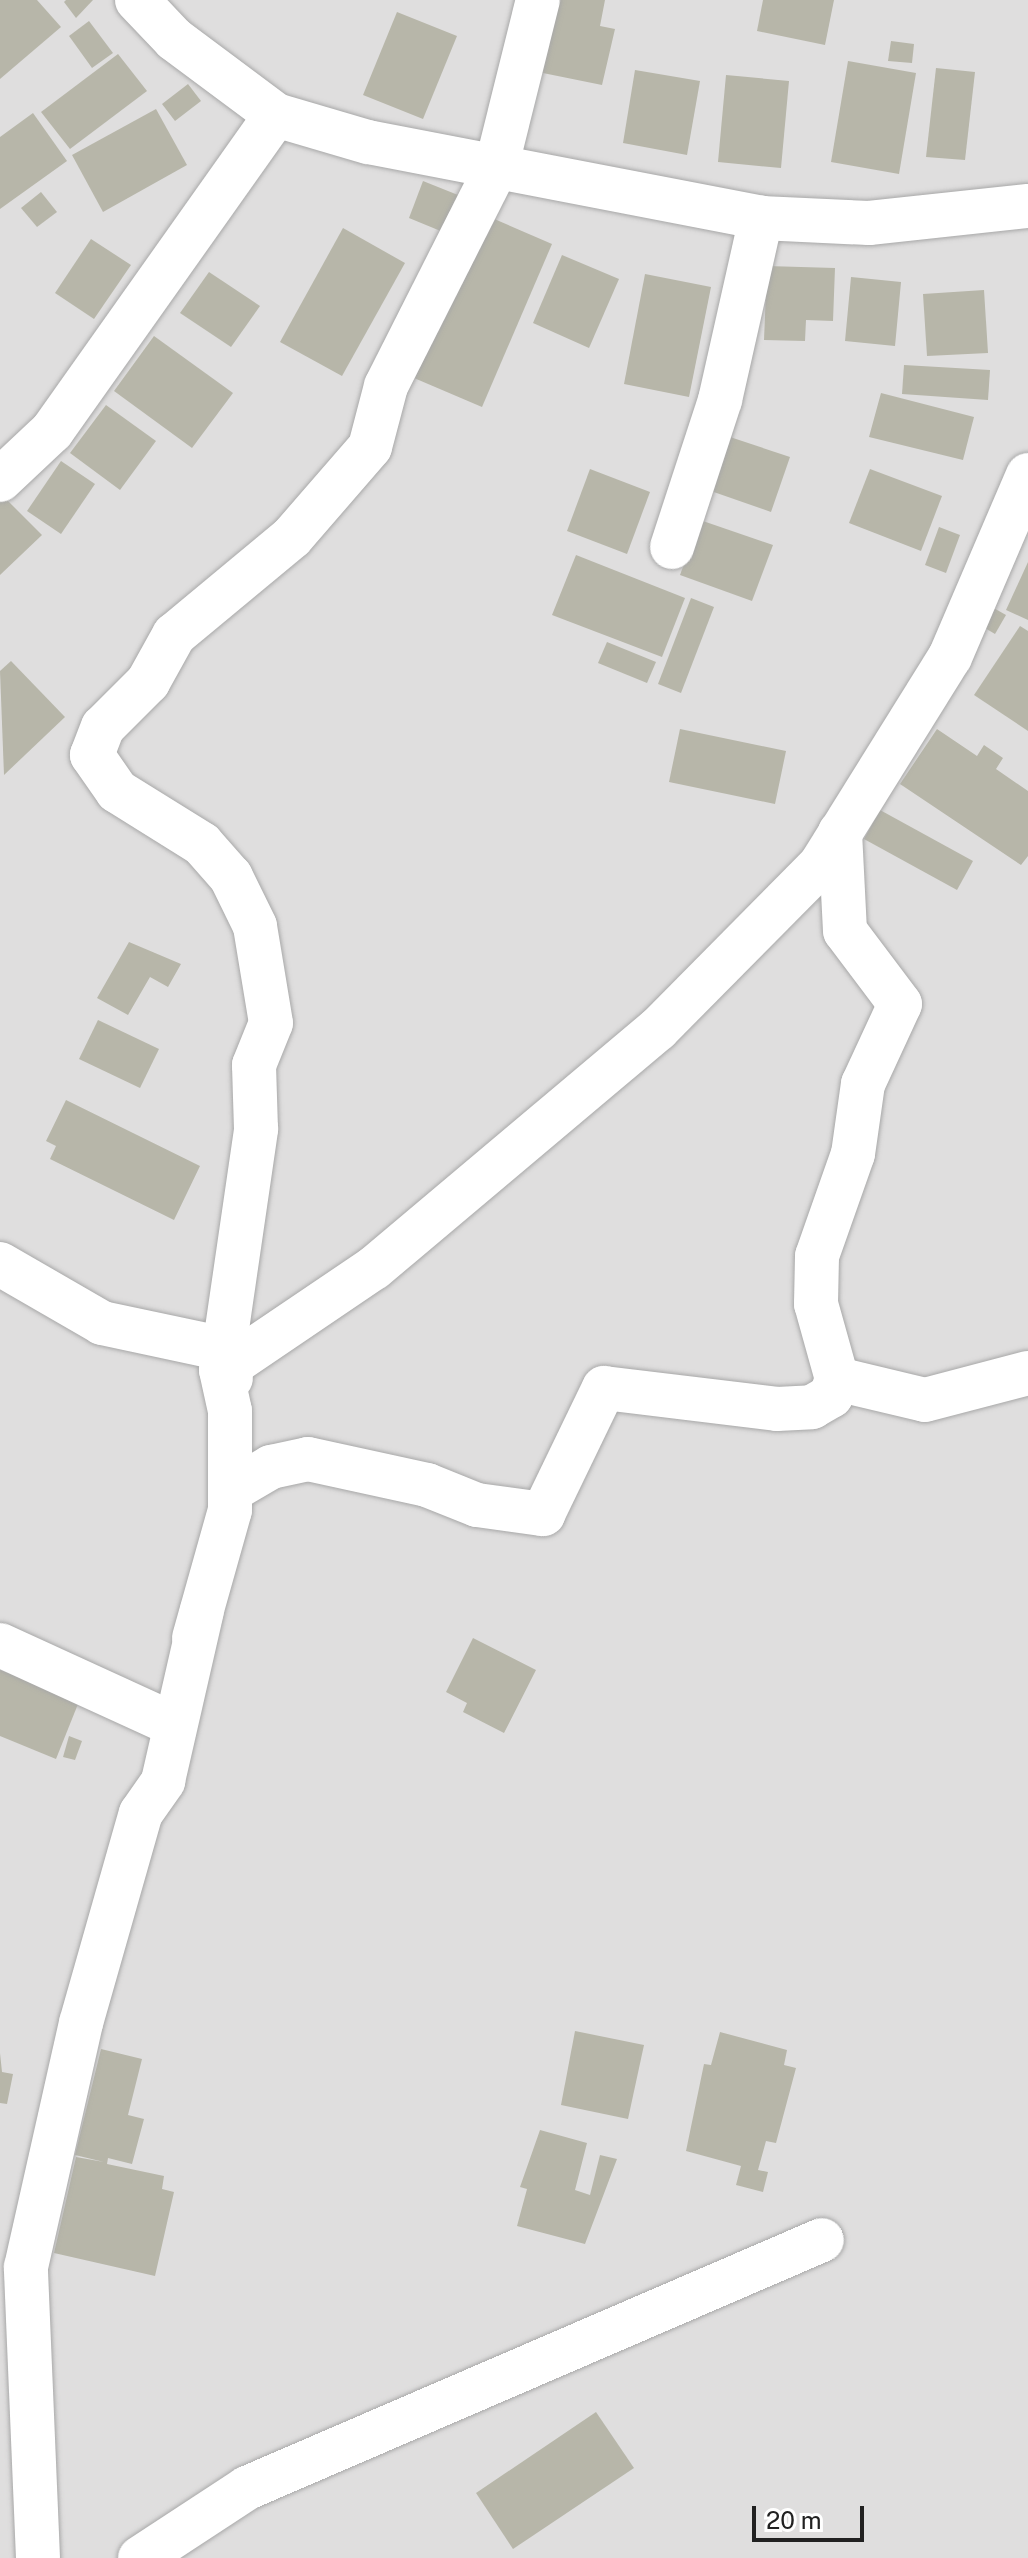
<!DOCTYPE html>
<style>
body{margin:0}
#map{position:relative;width:1028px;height:2558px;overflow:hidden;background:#eff1e7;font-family:"Public Sans",sans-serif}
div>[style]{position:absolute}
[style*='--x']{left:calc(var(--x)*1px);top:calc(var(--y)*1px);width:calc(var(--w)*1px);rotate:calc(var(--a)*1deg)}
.residential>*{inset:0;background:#dfdede}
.building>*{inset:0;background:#b7b6a9}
.roads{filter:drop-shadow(0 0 2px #a8a8a8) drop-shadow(0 0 2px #a8a8a8)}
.street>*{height:44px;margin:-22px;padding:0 22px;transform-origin:22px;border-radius:22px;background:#fff}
span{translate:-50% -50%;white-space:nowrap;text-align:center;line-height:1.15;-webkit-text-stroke:8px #fff;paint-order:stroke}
.scale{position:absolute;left:752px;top:2506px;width:112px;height:36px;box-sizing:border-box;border:4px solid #212121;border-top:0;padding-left:10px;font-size:24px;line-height:28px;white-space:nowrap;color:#212121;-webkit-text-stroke:6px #fff;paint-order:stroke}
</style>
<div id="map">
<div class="residential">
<div style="clip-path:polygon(0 0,1028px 0,1028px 2558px,0 2558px)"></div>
</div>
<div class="building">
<div style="clip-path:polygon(0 0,37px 0,61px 27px,0 79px)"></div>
<div style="clip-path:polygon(93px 0,76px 18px,64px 2px,66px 0)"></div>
<div style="clip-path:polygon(553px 0,605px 0,600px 26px,615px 29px,602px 85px,538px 72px)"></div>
<div style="clip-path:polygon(763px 0,834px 0,825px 45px,757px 31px)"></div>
<div style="clip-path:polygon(397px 12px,457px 36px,423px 119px,363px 95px)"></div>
<div style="clip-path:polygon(89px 21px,113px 53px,92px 68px,69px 36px)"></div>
<div style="clip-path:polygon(891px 41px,914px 44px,912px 63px,888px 61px)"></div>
<div style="clip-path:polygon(118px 54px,147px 91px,70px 149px,41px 112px)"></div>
<div style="clip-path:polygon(848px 61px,916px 73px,899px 174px,831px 162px)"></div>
<div style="clip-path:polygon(936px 68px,975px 72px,965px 160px,926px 157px)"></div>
<div style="clip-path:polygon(635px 70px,700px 81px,687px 155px,623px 143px)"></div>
<div style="clip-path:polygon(726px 75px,789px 81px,781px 168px,718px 162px)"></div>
<div style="clip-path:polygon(188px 84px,201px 101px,175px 121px,162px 104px)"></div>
<div style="clip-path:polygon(156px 109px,187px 165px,103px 212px,72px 155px)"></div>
<div style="clip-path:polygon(33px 113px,67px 161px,0 209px,0 137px)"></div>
<div style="clip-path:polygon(423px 181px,458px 195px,443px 232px,409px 218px)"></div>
<div style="clip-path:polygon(41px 192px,57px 212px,37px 227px,21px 208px)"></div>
<div style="clip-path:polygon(485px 215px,552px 244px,482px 407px,414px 378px)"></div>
<div style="clip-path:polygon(343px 228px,405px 263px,342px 376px,280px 342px)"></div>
<div style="clip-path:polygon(91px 239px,131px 265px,94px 319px,55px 293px)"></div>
<div style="clip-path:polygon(562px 255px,619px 279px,589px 348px,533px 323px)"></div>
<div style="clip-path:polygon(767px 266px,835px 268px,833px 321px,806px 320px,805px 341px,764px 340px)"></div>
<div style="clip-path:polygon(209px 272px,260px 306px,231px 347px,180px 313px)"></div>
<div style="clip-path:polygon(645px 274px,711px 287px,689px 397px,624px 384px)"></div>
<div style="clip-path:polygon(851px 277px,901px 282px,895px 346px,845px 341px)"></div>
<div style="clip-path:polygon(984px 290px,988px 353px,927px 356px,923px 294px)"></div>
<div style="clip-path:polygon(154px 336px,233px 393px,192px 448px,114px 391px)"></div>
<div style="clip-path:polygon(904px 365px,990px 370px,988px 400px,902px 394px)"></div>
<div style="clip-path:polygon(881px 393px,974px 417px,963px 460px,869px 437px)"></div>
<div style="clip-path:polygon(106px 405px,156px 441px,120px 490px,70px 453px)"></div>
<div style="clip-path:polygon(727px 436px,790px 457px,771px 512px,708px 490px)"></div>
<div style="clip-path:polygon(61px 461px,95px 484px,61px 534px,27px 511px)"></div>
<div style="clip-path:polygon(590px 469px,650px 492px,627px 554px,567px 531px)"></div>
<div style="clip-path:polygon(870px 469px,942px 496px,921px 551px,849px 523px)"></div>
<div style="clip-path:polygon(0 493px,42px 535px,0 575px)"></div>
<div style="clip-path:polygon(700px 520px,773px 545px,752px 601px,680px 575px)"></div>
<div style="clip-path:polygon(939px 527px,960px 535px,946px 573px,925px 565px)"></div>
<div style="clip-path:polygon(576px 555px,685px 598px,662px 657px,552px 615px)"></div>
<div style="clip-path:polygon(1028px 562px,1028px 620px,1006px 610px)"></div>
<div style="clip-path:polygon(691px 598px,714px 607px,681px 693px,658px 684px)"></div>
<div style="clip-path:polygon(983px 602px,1006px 615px,995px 634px,973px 621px)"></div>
<div style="clip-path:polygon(1020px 626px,1028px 631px,1028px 731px,974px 695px)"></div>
<div style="clip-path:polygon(607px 642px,656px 662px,647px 683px,598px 663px)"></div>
<div style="clip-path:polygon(11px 661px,65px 717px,4px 775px,0 671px)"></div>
<div style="clip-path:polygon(680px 729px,786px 751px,775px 804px,669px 782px)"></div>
<div style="clip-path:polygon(937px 729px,977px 756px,984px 745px,1003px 758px,996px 769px,1028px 791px,1028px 856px,1021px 865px,900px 784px)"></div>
<div style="clip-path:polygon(880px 810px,973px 861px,957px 890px,864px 839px)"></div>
<div style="clip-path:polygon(129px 942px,181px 964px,168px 987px,150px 977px,128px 1015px,97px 998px)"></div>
<div style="clip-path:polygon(98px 1020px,159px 1049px,140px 1088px,79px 1059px)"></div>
<div style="clip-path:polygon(66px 1100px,200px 1166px,174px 1220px,50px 1159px,56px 1146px,46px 1141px)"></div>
<div style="clip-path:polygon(473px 1638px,536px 1670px,504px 1733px,463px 1712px,467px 1703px,446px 1692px)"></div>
<div style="clip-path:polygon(0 1670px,80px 1699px,56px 1759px,0 1736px)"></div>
<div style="clip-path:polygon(69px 1736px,82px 1741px,75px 1760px,63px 1757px)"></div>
<div style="clip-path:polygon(575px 2031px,644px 2045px,628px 2119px,561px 2105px)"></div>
<div style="clip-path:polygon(720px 2032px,787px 2050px,784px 2065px,796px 2068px,776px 2143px,766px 2141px,758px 2170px,768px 2172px,763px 2192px,736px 2185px,741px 2166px,686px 2151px,704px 2064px,711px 2065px)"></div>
<div style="clip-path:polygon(101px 2049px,142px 2059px,128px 2115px,144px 2119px,132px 2164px,108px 2158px,107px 2164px,164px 2176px,162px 2189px,174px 2192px,155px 2276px,54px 2253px,76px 2157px,104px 2162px,75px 2155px)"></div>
<div style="clip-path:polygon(0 2053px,2px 2072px,13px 2074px,7px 2104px,0 2103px)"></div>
<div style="clip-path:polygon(540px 2130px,587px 2143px,575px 2190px,590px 2195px,600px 2155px,617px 2159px,585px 2244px,517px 2226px,527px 2189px,520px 2187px)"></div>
<div style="clip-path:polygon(596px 2412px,634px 2468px,513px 2549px,476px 2493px)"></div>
</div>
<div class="roads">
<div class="street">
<div style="--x:137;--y:0;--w:54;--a:46.5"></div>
<div style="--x:174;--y:39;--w:127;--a:36.7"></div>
<div style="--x:276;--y:115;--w:96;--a:16.4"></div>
<div style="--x:368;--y:142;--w:400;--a:10.9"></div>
<div style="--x:761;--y:218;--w:108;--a:2.7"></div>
<div style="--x:869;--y:223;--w:160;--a:-6.1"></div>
<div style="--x:0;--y:480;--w:71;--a:-43.3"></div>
<div style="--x:52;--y:431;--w:387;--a:-54.7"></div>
<div style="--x:672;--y:547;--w:155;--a:-71.9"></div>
<div style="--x:720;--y:400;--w:187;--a:-77.3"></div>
<div style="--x:0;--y:1264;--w:118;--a:30"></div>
<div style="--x:102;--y:1323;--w:116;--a:12"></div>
<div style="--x:215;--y:1347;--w:35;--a:63"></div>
<div style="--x:229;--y:1366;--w:175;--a:-34.1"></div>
<div style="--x:374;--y:1268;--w:371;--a:-40.1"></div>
<div style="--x:658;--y:1029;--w:232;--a:-45.3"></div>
<div style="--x:821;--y:864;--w:244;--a:-58.1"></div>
<div style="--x:950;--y:657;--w:198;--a:-66.8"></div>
<div style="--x:837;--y:1379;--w:90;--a:13.4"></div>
<div style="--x:925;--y:1400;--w:106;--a:-14.7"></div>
<div style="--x:230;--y:1491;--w:48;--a:-30.3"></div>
<div style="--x:271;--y:1467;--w:38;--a:-12"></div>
<div style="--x:308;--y:1459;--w:122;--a:12.3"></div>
<div style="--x:427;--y:1485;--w:54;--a:21.8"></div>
<div style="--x:477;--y:1505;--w:67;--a:7.8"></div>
<div style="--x:543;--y:1514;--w:140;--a:-64.2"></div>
<div style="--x:604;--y:1388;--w:174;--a:6.9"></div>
<div style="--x:777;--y:1409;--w:35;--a:-3"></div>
<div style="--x:812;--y:1407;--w:22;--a:-30"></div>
<div style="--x:831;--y:1396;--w:18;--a:-71"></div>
<div style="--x:837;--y:1379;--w:78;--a:-105.6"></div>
<div style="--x:816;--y:1304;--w:48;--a:-88.8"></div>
<div style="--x:817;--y:1256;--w:108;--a:-70.6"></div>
<div style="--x:853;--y:1154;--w:71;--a:-81.9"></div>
<div style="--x:863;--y:1084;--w:88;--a:-65.2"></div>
<div style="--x:900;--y:1004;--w:91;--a:-127"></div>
<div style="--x:845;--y:931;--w:99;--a:-92.9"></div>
<div style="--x:194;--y:1638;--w:133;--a:-74.3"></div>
<div style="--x:230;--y:1510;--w:99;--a:-90"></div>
<div style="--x:230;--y:1411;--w:42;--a:-102.4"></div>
<div style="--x:221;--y:1370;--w:244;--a:-81.7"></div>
<div style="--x:256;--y:1129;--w:64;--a:-91.8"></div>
<div style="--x:254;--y:1065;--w:45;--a:-68"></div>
<div style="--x:271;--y:1023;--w:98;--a:-99.4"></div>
<div style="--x:255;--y:926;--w:55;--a:-116.1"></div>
<div style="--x:231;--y:877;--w:44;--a:-131.3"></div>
<div style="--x:202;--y:844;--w:100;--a:-148.1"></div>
<div style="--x:117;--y:791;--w:44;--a:-124.8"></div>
<div style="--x:92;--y:755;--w:30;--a:-69"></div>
<div style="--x:103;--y:727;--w:64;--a:-45"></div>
<div style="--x:148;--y:682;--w:54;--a:-61"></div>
<div style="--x:174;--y:635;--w:153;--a:-39.7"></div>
<div style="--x:292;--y:537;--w:119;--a:-49.1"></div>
<div style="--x:370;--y:447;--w:63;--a:-75.3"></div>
<div style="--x:386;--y:386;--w:244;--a:-63.2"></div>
<div style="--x:496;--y:168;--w:173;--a:-76"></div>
<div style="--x:0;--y:1645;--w:192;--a:24.6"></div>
<div style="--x:38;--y:2558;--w:291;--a:-92.4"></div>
<div style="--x:26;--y:2267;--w:250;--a:-77.3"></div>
<div style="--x:81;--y:2023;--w:218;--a:-74.1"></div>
<div style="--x:141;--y:1813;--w:39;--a:-55"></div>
<div style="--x:163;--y:1781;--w:174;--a:-77.1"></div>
<div style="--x:140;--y:2558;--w:128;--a:-33.2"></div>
<div style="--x:247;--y:2488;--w:626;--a:-23.33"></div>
</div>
</div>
<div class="scale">20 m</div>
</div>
